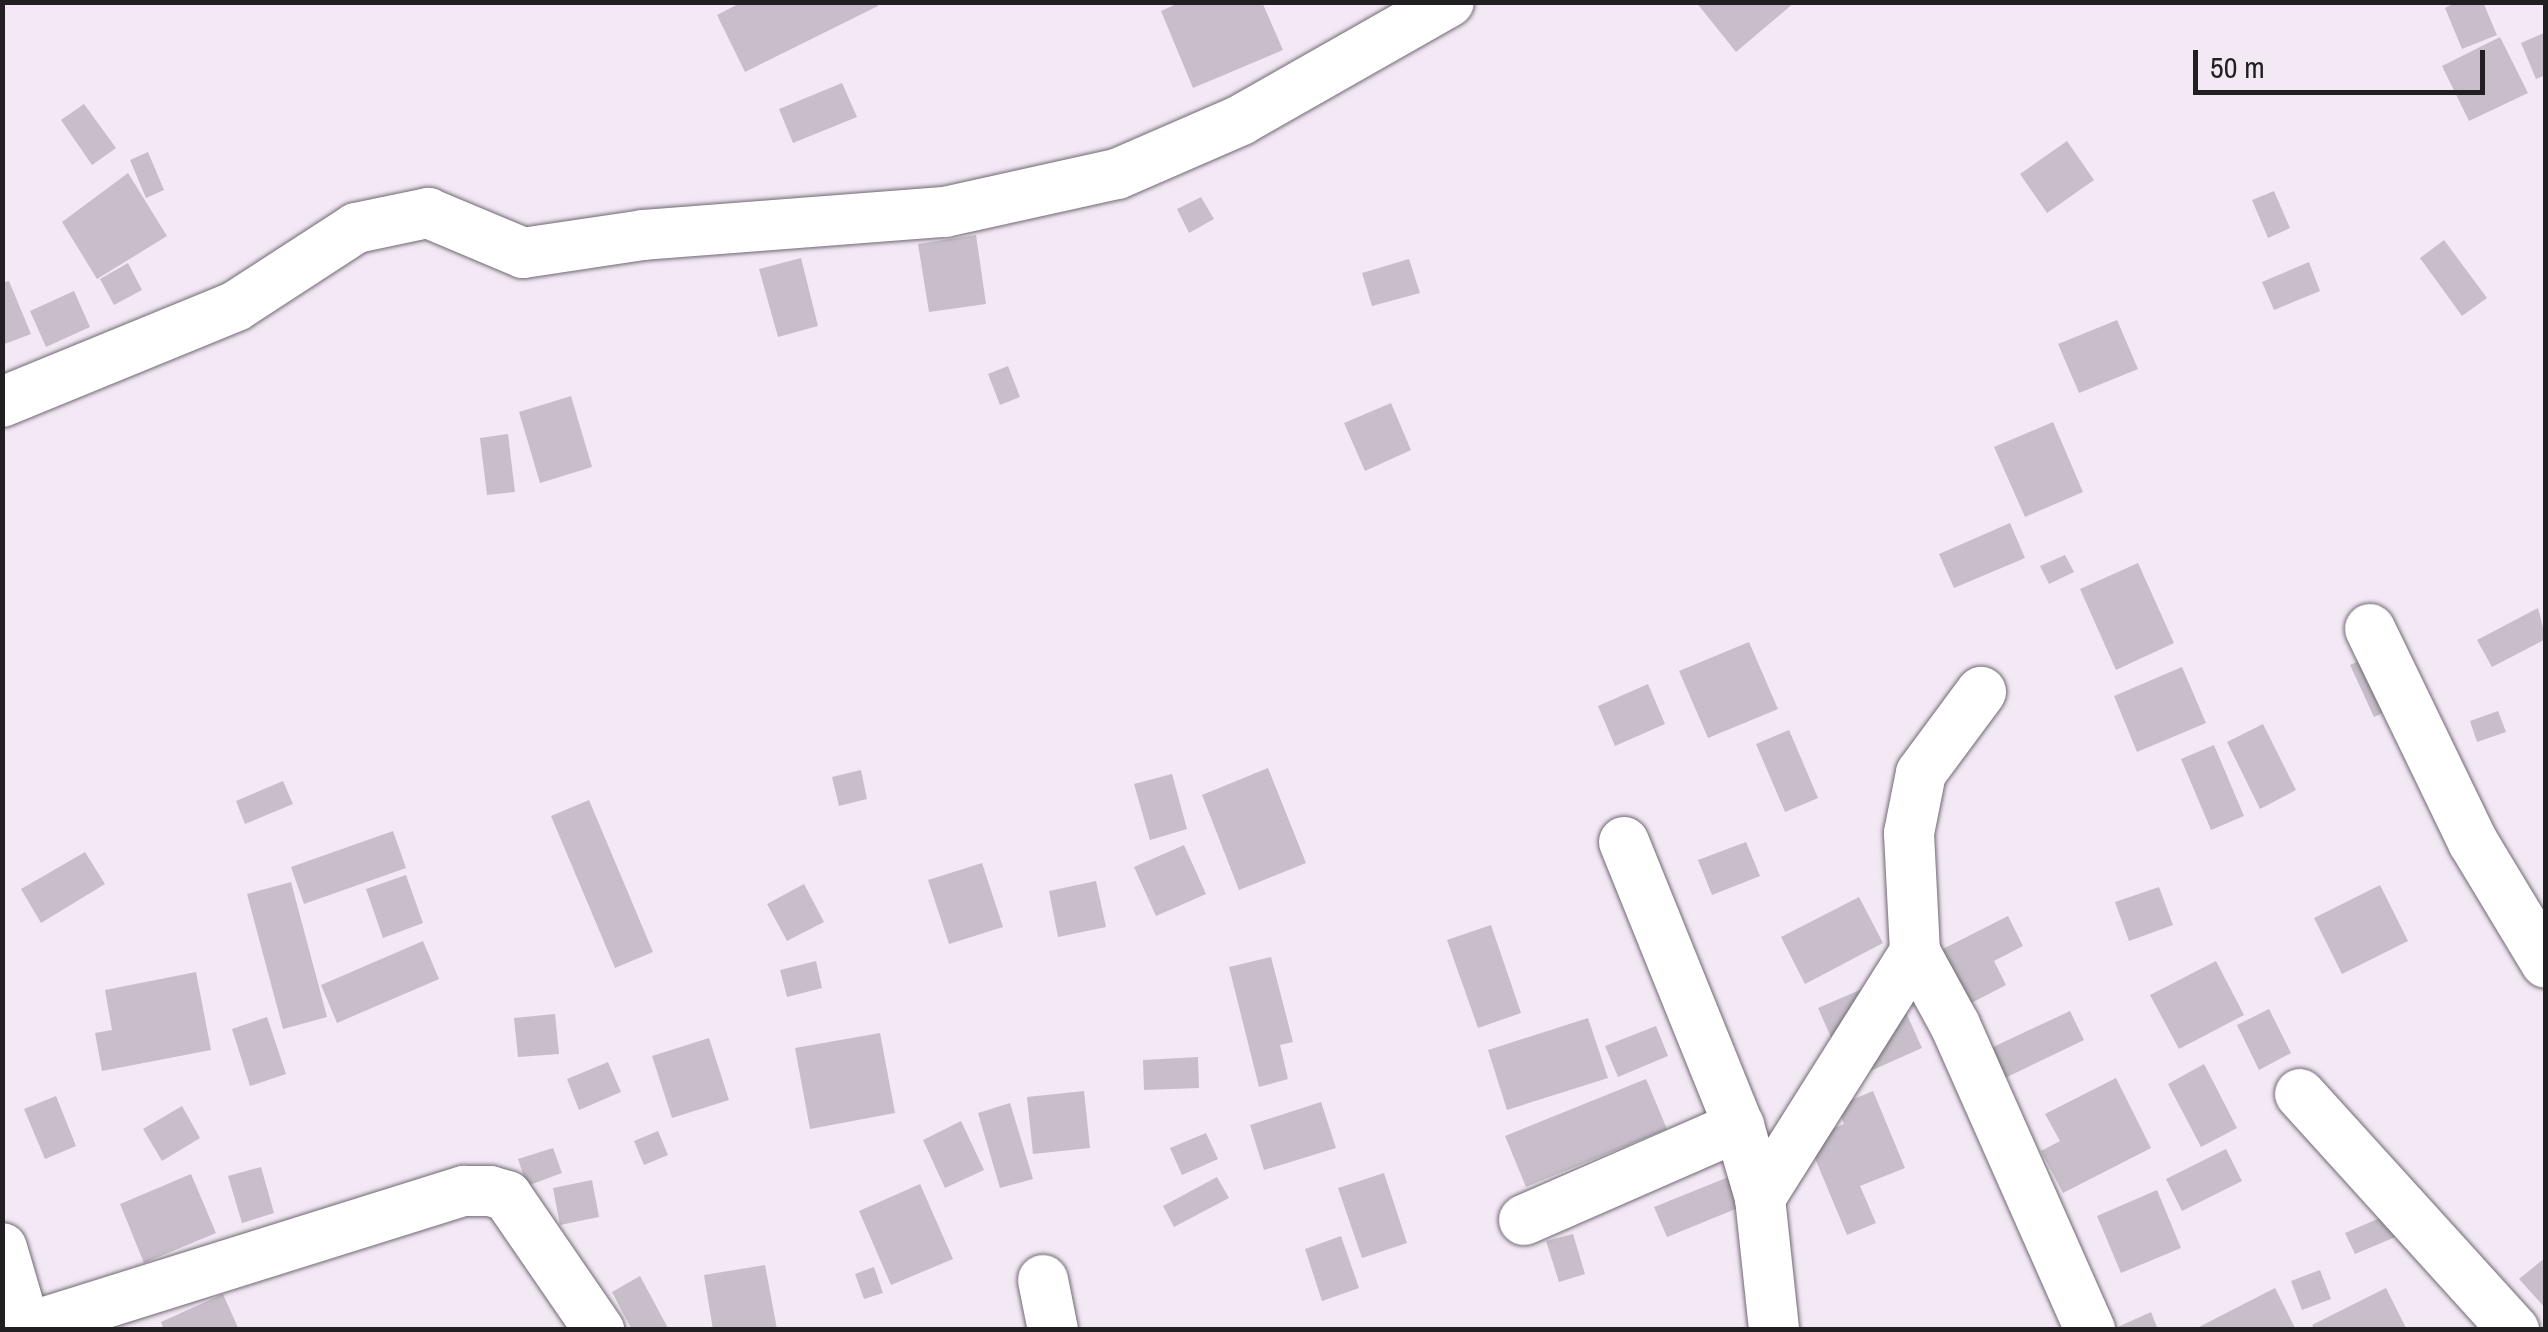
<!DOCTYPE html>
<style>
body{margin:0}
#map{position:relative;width:2548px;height:1332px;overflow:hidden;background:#f3e9f5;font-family:"Archivo Narrow",sans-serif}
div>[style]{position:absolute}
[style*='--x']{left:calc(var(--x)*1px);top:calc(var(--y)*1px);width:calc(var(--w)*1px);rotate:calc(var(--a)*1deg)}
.building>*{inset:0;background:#c7bec9}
.roads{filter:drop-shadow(0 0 2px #706872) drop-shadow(0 0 2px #706872)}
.minor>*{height:50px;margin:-25px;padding:0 25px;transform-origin:25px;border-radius:25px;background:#fff}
span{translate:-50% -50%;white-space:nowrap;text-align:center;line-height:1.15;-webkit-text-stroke:8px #f3e9f5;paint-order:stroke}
.frame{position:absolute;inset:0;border:5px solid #221f23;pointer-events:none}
.scale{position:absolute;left:2193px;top:50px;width:292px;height:45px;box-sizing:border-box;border:5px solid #221f23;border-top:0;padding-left:12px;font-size:30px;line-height:35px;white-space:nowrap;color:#221f23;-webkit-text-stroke:8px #f3e9f5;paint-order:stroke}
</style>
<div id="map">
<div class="building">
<div style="clip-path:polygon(742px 2px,876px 2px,878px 6px,745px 72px,717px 15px)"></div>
<div style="clip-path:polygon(1181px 2px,1262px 2px,1283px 50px,1193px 88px,1161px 11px)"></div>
<div style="clip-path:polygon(1696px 2px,1795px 2px,1736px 52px)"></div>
<div style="clip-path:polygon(2457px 2px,2483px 2px,2497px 35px,2462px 49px,2445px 8px)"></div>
<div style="clip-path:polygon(2546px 32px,2546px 75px,2536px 79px,2521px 43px)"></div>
<div style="clip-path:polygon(2500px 37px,2528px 93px,2469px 121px,2442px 66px)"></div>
<div style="clip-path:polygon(842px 83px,857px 117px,793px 143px,779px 109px)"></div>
<div style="clip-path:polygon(84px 104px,116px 148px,92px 165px,61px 120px)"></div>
<div style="clip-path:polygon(2067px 141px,2094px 180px,2047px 213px,2020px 174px)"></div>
<div style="clip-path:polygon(148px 152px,164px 190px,146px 198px,130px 160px)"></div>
<div style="clip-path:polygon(128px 173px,167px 236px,97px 279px,62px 222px)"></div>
<div style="clip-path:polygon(2274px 191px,2290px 228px,2268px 238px,2252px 200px)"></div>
<div style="clip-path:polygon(1201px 197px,1214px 219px,1189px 233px,1177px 209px)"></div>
<div style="clip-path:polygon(976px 235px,986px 304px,929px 312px,918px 244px)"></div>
<div style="clip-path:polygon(2444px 240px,2487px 298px,2462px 316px,2420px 258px)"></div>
<div style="clip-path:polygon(801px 258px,818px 326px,778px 337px,759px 269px)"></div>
<div style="clip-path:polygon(1409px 259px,1420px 293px,1372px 306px,1362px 273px)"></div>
<div style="clip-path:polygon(2309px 262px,2320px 291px,2274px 310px,2262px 282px)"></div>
<div style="clip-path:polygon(128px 263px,142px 290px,114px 305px,100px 279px)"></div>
<div style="clip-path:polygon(9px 281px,31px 334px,2px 345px,2px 283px)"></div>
<div style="clip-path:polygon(74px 291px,90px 327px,46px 347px,30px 311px)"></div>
<div style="clip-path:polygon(2117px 320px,2138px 369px,2079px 393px,2058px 344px)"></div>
<div style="clip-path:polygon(1008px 366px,1020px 397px,1000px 405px,988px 374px)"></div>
<div style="clip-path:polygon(571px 396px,592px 467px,540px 483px,519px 412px)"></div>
<div style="clip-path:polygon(1391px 403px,1411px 450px,1365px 471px,1344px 423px)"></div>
<div style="clip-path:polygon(2053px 422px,2083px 492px,2025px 517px,1994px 447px)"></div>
<div style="clip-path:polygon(508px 434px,515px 492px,487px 495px,480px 438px)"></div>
<div style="clip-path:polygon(2010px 523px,2025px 558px,1954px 588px,1939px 554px)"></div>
<div style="clip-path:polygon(2065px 555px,2074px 572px,2049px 584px,2040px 566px)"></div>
<div style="clip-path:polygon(2138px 563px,2174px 643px,2116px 670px,2080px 589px)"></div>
<div style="clip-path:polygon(2538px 608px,2546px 639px,2492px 667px,2477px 640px)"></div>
<div style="clip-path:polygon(1749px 642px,1778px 709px,1708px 738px,1679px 671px)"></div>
<div style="clip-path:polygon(2382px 651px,2406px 702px,2374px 717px,2350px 665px)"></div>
<div style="clip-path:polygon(2182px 667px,2206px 723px,2137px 752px,2114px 696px)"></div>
<div style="clip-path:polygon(1648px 684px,1665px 724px,1615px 746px,1598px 706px)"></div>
<div style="clip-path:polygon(2498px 711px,2506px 732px,2477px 742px,2470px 721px)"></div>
<div style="clip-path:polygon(2263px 724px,2296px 790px,2260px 809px,2227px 742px)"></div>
<div style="clip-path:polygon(1789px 730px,1818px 798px,1785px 812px,1756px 744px)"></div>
<div style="clip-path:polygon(2214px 745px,2244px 816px,2211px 830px,2181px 759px)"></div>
<div style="clip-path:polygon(1268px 768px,1306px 863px,1239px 890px,1202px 795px)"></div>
<div style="clip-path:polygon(861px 770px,867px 799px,839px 806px,832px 777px)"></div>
<div style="clip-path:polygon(1172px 774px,1187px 829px,1150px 840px,1134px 784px)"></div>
<div style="clip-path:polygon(283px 781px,293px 804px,245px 824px,236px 801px)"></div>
<div style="clip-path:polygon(589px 800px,653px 952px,615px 968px,551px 816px)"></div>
<div style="clip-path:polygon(393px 831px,406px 868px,304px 904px,291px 867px)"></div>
<div style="clip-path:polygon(1746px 842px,1760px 876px,1712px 895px,1698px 860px)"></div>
<div style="clip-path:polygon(1184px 845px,1206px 894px,1156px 916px,1134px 867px)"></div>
<div style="clip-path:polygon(85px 852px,105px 884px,41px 923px,21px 889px)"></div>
<div style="clip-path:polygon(982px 863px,1003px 927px,949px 944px,928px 880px)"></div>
<div style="clip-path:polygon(406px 875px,423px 923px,383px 938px,366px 889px)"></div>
<div style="clip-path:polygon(1096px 881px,1106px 927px,1058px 937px,1049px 891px)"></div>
<div style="clip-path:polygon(291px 882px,327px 1017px,283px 1029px,247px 894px)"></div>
<div style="clip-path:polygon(804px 884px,824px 922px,787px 941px,767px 904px)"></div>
<div style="clip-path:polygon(2380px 885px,2408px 941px,2342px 974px,2314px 918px)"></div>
<div style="clip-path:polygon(2159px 887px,2173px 925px,2129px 941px,2115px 902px)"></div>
<div style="clip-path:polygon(1859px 897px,1883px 943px,1805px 984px,1781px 937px)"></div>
<div style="clip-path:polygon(2008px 916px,2023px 946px,1994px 961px,2006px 985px,1952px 1013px,1925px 958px)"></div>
<div style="clip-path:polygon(1491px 925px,1521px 1013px,1478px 1028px,1447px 940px)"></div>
<div style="clip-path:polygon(423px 941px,439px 979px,337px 1023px,321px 985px)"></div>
<div style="clip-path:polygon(1271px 957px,1293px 1042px,1280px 1045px,1288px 1079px,1259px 1087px,1229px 967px)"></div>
<div style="clip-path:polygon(816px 961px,822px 988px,787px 997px,780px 970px)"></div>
<div style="clip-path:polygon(2216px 961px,2244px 1015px,2179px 1049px,2150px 995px)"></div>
<div style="clip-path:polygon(196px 972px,211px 1050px,102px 1071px,95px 1033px,112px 1030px,105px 990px)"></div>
<div style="clip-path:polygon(1890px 977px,1922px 1048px,1850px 1080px,1818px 1008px)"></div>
<div style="clip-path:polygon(2269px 1009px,2291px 1053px,2259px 1070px,2237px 1025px)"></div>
<div style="clip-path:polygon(2070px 1011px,2084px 1040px,2005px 1078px,1991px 1048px)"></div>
<div style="clip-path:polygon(555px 1014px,559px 1054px,518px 1057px,514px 1018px)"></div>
<div style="clip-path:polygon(267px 1017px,286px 1074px,250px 1086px,232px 1029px)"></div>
<div style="clip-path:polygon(1588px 1018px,1608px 1078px,1507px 1110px,1488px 1050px)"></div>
<div style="clip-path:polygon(1656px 1026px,1668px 1056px,1618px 1077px,1605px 1046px)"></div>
<div style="clip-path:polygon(880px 1033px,895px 1113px,810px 1129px,795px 1048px)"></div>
<div style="clip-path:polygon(709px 1038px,729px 1100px,672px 1118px,652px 1056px)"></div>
<div style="clip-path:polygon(1198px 1057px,1199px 1088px,1144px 1090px,1143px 1060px)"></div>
<div style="clip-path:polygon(608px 1062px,621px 1092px,579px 1110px,567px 1079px)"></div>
<div style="clip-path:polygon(2204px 1064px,2237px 1128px,2201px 1147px,2168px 1084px)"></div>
<div style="clip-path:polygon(2116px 1078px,2151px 1148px,2063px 1193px,2041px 1151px,2060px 1141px,2045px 1114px)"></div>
<div style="clip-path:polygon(1646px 1079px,1667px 1129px,1526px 1187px,1505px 1136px)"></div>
<div style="clip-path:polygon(1084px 1091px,1090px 1148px,1033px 1154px,1027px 1097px)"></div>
<div style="clip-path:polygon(1873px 1091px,1905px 1168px,1860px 1186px,1876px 1223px,1847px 1235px,1807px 1139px,1844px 1124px,1837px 1106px)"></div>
<div style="clip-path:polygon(56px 1096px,76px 1146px,45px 1159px,24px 1109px)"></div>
<div style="clip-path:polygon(1321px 1102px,1336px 1148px,1264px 1170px,1250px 1125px)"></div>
<div style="clip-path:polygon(1010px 1103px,1033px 1179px,1000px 1188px,978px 1113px)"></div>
<div style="clip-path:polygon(182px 1106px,200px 1138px,162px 1161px,143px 1129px)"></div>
<div style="clip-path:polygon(961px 1121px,984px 1170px,945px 1188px,923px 1140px)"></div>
<div style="clip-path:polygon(658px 1131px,668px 1155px,644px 1165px,634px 1141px)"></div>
<div style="clip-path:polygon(1206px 1133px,1218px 1159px,1182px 1175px,1170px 1148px)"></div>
<div style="clip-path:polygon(553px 1148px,562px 1173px,527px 1186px,518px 1159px)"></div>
<div style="clip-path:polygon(2226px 1149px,2242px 1181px,2182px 1211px,2166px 1179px)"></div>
<div style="clip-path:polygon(261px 1167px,274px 1213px,242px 1223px,228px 1176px)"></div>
<div style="clip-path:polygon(1384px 1173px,1407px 1243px,1362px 1258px,1338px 1188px)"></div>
<div style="clip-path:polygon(191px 1174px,216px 1233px,144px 1263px,120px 1204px)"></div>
<div style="clip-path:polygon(1731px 1176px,1743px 1206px,1667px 1237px,1654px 1207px)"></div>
<div style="clip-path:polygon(1217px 1177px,1229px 1198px,1174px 1227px,1163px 1206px)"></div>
<div style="clip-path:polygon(592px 1180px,599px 1217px,560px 1225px,553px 1188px)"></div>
<div style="clip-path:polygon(920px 1184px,953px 1259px,891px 1285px,859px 1211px)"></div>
<div style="clip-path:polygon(2157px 1190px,2181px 1248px,2121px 1273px,2097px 1216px)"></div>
<div style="clip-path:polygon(2403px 1208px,2412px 1230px,2355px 1254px,2345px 1233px)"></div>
<div style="clip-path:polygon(1573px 1234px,1585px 1274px,1559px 1282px,1546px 1241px)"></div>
<div style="clip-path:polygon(1341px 1236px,1359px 1288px,1322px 1301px,1305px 1249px)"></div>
<div style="clip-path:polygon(2546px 1257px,2546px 1309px,2519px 1279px)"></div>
<div style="clip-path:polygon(765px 1265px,777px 1329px,713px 1330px,704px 1275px)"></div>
<div style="clip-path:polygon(874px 1267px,883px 1293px,864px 1299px,855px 1274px)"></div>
<div style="clip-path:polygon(2320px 1270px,2331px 1299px,2302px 1310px,2291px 1281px)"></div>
<div style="clip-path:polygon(640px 1276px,669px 1330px,632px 1330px,612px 1292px)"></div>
<div style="clip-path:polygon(2275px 1288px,2296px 1330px,2193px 1330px)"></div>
<div style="clip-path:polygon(2386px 1288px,2407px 1330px,2315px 1330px,2312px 1325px)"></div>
<div style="clip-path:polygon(223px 1294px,239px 1330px,164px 1330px,161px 1322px)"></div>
<div style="clip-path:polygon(2151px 1312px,2158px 1330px,2111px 1330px)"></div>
</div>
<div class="roads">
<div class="minor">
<div style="--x:2;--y:402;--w:253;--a:-22.3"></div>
<div style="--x:236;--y:306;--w:143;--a:-33"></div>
<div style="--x:356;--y:228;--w:74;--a:-11.8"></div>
<div style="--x:428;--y:213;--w:103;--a:22.8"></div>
<div style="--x:523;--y:253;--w:121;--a:-8.5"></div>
<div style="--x:643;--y:235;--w:303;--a:-4.4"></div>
<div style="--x:945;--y:212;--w:176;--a:-12.5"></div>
<div style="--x:1117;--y:174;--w:135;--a:-23.5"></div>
<div style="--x:1241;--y:120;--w:239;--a:-29.6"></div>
<div style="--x:2370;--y:629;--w:237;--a:64.2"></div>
<div style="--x:2473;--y:842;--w:141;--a:58.9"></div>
<div style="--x:1624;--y:842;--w:306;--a:68"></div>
<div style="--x:1739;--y:1126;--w:75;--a:73.7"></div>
<div style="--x:1760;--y:1198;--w:133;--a:83.9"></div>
<div style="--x:1915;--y:952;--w:83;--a:61.3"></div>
<div style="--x:1955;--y:1025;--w:334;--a:66.1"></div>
<div style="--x:2300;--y:1094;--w:319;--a:47.8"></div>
<div style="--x:1760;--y:1198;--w:291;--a:-57.8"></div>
<div style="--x:1915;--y:952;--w:119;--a:-92.9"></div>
<div style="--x:1909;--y:833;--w:61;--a:-78.7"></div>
<div style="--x:1921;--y:773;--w:101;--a:-53.5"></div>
<div style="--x:1524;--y:1220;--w:235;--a:-23.6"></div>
<div style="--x:2;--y:1248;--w:85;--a:73.7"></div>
<div style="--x:1043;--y:1280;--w:51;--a:78.7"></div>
<div style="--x:26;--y:1328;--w:459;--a:-17.4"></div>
<div style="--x:464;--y:1191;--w:26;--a:0"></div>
<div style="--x:490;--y:1191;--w:18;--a:16"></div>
<div style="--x:507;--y:1196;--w:163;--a:55.5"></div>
</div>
</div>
<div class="frame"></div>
<div class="scale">50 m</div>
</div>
